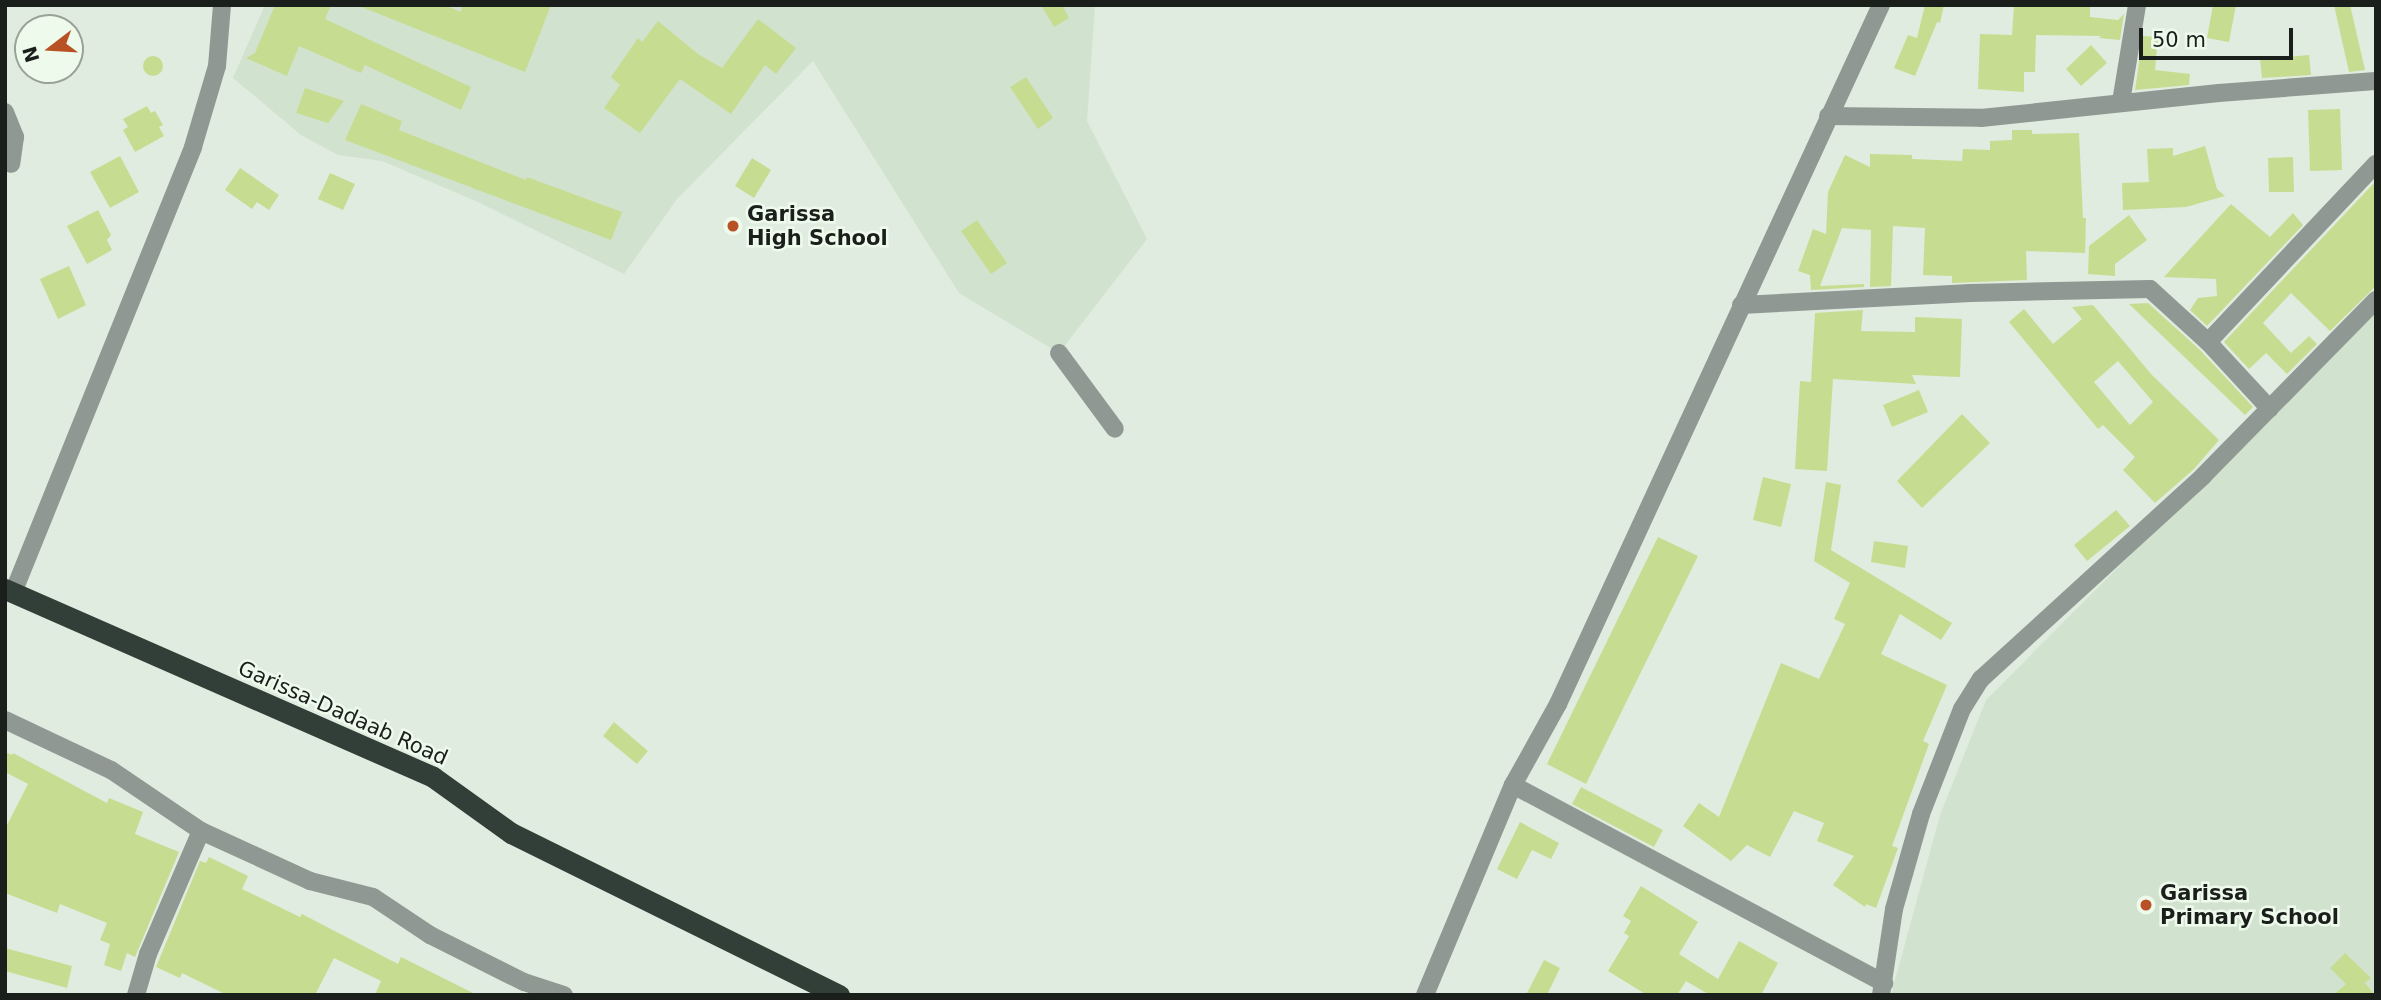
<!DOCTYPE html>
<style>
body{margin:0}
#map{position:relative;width:2381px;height:1000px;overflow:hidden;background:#e0ecdf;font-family:"DejaVu Sans",sans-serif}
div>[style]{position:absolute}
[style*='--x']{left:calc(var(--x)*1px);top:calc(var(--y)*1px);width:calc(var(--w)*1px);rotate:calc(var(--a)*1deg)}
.built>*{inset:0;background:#d1e2cf}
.building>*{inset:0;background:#c6dd91}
.round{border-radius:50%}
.street>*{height:18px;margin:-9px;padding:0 9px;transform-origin:9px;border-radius:9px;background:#909894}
.highway>*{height:21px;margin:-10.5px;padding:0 10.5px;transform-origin:10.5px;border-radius:10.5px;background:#313f38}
.dots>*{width:19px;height:19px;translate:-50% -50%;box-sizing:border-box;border:4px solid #eefaec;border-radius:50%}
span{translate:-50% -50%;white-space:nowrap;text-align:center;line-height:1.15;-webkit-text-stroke:5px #eefaec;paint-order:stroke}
.poi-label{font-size:21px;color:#1b1f1b;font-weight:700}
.left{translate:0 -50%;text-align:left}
.street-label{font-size:21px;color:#1b1f1b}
.frame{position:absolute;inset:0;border:7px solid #1b1f1b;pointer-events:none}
.north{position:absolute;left:14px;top:14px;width:70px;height:70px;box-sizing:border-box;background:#eefaec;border:2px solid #9aa298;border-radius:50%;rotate:253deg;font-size:19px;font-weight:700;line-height:28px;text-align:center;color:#1b1f1b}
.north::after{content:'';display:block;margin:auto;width:24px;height:32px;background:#b85225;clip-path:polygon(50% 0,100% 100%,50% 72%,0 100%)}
.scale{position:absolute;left:2139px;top:28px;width:154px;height:32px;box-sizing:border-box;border:4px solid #1b1f1b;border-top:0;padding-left:9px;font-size:21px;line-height:24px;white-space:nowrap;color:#1b1f1b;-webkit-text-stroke:5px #eefaec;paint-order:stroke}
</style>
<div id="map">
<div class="built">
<div style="clip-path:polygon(265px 5px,1095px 5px,1087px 121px,1147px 239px,1059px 353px,959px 293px,813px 61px,677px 199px,624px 274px,478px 202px,382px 161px,338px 155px,301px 135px,233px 78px)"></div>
<div style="clip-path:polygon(2376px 308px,2376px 995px,1891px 995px,1940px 815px,1986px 700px)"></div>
</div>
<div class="building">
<div style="clip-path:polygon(275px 5px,331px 5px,325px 19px,471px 87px,461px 110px,365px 65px,361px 73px,299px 46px,287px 76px,246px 58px,255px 53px)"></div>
<div style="clip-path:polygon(444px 5px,461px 12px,462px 5px,551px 5px,525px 72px,359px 6px)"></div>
<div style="clip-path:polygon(1041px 5px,1062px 5px,1069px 18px,1054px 27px)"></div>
<div style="clip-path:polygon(1925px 5px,1944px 5px,1940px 23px,1937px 22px,1915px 76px,1894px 68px,1908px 35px,1917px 38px)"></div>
<div style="clip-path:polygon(2014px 5px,2090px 5px,2090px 17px,2118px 20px,2124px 14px,2120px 40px,2099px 38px,2101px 36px,2036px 35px,2035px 72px,2024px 72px,2024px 92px,1978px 89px,1980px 34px,2012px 35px)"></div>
<div style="clip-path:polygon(2213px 5px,2236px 5px,2229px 42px,2207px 38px)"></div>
<div style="clip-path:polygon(2334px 5px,2350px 5px,2365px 70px,2349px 72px)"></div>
<div style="clip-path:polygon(758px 19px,796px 48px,776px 74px,765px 65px,731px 114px,680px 79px,640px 133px,604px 108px,620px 85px,611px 77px,638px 38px,642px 42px,658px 21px,698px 54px,722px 68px)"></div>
<div style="clip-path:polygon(2143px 36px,2158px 37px,2155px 70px,2190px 74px,2189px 85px,2135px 90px)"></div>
<div style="clip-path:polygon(2091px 45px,2107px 63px,2081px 86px,2066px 69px)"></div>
<div style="clip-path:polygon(2309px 55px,2311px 75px,2262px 78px,2260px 59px)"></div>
<div class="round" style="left:143px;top:56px;width:20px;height:20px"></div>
<div style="clip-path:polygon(1026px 77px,1053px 118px,1038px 129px,1010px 87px)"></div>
<div style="clip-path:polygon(305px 88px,344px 101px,328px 123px,296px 113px)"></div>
<div style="clip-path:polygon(361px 104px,402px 121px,399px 130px,526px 180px,527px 177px,622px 212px,611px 240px,345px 140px)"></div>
<div style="clip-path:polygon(147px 106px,151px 113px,155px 111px,163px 125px,159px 127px,164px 136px,135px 152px,123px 130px,128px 127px,123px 119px)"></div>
<div style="clip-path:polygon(2340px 109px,2342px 170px,2310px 171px,2308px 110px)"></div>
<div style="clip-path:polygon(2012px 130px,2032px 130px,2032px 134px,2079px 133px,2083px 218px,2086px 218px,2085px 253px,2026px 251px,2027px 280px,1952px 283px,1952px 276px,1923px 275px,1925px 228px,1893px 226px,1891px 286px,1870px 287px,1871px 230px,1842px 228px,1820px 286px,1864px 284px,1864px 287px,1811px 290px,1810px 275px,1798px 271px,1813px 229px,1826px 234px,1828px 192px,1845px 155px,1870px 167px,1870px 154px,1912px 155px,1912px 159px,1962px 161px,1963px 149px,1990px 150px,1990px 141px,2012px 140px)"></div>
<div style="clip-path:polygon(2205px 146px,2217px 189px,2225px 196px,2186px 207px,2123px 210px,2122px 183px,2149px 182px,2147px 149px,2173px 148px,2173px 156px)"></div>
<div style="clip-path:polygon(120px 156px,139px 192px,110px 208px,90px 172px)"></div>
<div style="clip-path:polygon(2293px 157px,2294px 192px,2269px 192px,2268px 158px)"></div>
<div style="clip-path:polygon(752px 158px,771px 170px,754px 198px,735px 186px)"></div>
<div style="clip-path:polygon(240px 168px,279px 195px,269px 210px,257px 202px,252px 209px,225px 190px)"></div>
<div style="clip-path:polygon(330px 173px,355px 184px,343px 210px,318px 199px)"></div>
<div style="clip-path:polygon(2376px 181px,2376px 286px,2330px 331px,2291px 293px,2263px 323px,2291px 353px,2309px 336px,2317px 344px,2287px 374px,2266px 353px,2249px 369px,2224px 342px)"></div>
<div style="clip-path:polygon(2231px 204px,2270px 237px,2293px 213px,2303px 225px,2207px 326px,2190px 310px,2198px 298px,2217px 296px,2216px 279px,2164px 277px)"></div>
<div style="clip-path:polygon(98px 210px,111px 235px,107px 240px,112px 250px,87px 264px,67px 226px)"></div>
<div style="clip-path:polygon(2129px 215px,2147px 240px,2115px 264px,2115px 276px,2088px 274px,2089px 246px)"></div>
<div style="clip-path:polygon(977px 220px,1007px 263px,991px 274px,961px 231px)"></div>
<div style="clip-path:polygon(69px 266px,86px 305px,58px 319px,40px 279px)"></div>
<div style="clip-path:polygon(2148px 303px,2200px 350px,2253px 407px,2245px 415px,2129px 304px)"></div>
<div style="clip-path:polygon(evenodd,2093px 305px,2152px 375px,2219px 440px,2194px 469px,2155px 503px,2123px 470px,2135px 457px,2103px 425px,2098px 429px,2009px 322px,2024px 309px,2053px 344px,2082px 319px,2072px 307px,2093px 305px,2118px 361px,2153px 402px,2130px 425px,2094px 382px,2118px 361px)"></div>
<div style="clip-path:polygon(1863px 310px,1861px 331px,1915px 332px,1915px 317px,1962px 319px,1960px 377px,1912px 375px,1916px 384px,1833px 379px,1827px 471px,1795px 469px,1800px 381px,1811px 382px,1815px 313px)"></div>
<div style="clip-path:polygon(1919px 390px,1928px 412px,1892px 427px,1883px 405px)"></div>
<div style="clip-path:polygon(1962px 414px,1990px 443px,1922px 508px,1897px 481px)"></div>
<div style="clip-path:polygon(1763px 477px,1791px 484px,1781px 527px,1753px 520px)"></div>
<div style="clip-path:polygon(1826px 482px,1841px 485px,1831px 550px,1952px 623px,1941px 640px,1900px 614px,1881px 654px,1947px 685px,1923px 741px,1929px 744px,1892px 846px,1898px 848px,1876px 908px,1866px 904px,1865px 907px,1833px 885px,1854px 856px,1817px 841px,1824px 823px,1794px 811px,1770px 857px,1747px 845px,1731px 861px,1683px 826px,1699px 803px,1719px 817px,1781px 663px,1819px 679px,1845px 624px,1834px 619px,1850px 583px,1814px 561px)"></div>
<div style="clip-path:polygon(2116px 510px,2130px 526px,2087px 561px,2074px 545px)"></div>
<div style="clip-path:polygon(1658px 537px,1698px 556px,1586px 784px,1547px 764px)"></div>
<div style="clip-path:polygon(1874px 541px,1908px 546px,1905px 568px,1871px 562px)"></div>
<div style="clip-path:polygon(614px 722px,648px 751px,637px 764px,603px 736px)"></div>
<div style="clip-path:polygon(5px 752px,12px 755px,13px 753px,107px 803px,109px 798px,143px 812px,135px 834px,179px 852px,135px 957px,127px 953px,121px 971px,104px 965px,110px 944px,100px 940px,107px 923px,60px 904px,57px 913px,5px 893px,5px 829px,28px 784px,5px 772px)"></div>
<div style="clip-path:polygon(1581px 787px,1663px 830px,1654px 847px,1572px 804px)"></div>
<div style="clip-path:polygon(1520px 822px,1559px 843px,1551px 859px,1532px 850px,1517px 879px,1497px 869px)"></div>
<div style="clip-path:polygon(209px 857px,248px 876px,242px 889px,300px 917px,302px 914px,398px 964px,401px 957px,477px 995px,375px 995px,381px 981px,334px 958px,315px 995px,227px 995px,182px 973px,180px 978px,156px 967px,200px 861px,206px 863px)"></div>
<div style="clip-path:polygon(1641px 886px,1698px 922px,1679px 954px,1718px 979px,1739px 941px,1778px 963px,1761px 995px,1710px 995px,1686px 981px,1677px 995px,1647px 995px,1608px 971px,1629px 936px,1624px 933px,1631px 921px,1623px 916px)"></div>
<div style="clip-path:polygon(5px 948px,72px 966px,67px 988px,5px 971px)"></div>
<div style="clip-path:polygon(2345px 953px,2371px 978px,2365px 983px,2375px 995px,2333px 995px,2346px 984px,2330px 968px)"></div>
<div style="clip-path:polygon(1544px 960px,1560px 968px,1547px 995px,1526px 995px)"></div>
</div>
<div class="street">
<div style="--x:2121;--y:102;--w:98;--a:-80.6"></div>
<div style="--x:5;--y:112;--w:27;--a:68"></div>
<div style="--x:15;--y:137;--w:27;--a:98"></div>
<div style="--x:1828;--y:116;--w:153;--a:0.7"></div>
<div style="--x:1981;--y:118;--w:239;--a:-6"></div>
<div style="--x:2219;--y:93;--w:157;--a:-4.4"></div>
<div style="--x:1741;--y:305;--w:230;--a:-3"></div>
<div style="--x:1971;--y:293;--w:179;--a:-1.3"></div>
<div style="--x:2150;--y:289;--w:79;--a:42.4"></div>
<div style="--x:2208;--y:342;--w:91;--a:47.2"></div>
<div style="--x:2208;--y:342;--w:245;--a:-46.7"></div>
<div style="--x:1059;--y:353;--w:94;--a:53.6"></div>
<div style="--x:13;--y:593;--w:481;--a:-68"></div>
<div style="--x:193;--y:147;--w:84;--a:-73.5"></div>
<div style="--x:217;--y:66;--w:61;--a:-85.3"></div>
<div style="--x:5;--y:720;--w:117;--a:25.3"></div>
<div style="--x:111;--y:770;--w:109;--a:34.1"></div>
<div style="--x:201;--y:831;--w:120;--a:24.6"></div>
<div style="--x:310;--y:881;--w:65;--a:14.3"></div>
<div style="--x:373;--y:897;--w:69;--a:33.7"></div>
<div style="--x:430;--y:935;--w:105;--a:26.6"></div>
<div style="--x:524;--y:982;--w:42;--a:18"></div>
<div style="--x:1513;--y:785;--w:421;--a:28.1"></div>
<div style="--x:136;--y:995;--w:43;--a:-73.7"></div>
<div style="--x:148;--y:954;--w:134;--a:-66.7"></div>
<div style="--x:1425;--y:995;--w:228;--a:-67.3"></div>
<div style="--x:1513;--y:785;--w:93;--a:-60.9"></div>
<div style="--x:1558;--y:704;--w:770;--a:-65.2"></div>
<div style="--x:1881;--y:995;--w:87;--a:-81.4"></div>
<div style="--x:1894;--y:909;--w:99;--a:-74.1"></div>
<div style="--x:1921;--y:814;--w:113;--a:-68.7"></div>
<div style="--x:1962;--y:709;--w:36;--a:-58"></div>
<div style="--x:1981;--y:679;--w:301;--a:-42.4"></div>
<div style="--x:2203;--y:476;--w:247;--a:-45.5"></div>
</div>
<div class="highway">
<div style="--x:5;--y:589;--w:467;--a:23.7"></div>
<div style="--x:433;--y:777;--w:96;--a:35.7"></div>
<div style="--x:511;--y:833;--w:366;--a:26.3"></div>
</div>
<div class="dots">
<div style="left:733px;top:226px;background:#b85225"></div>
<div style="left:2146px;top:905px;background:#b85225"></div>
</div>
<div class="poi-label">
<span class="left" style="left:747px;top:226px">Garissa<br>High School</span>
<span class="left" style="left:2160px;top:905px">Garissa<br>Primary School</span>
</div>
<div class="street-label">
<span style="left:343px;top:713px;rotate:24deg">Garissa-Dadaab Road</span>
</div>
<div class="frame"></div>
<div class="north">N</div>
<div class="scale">50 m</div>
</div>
